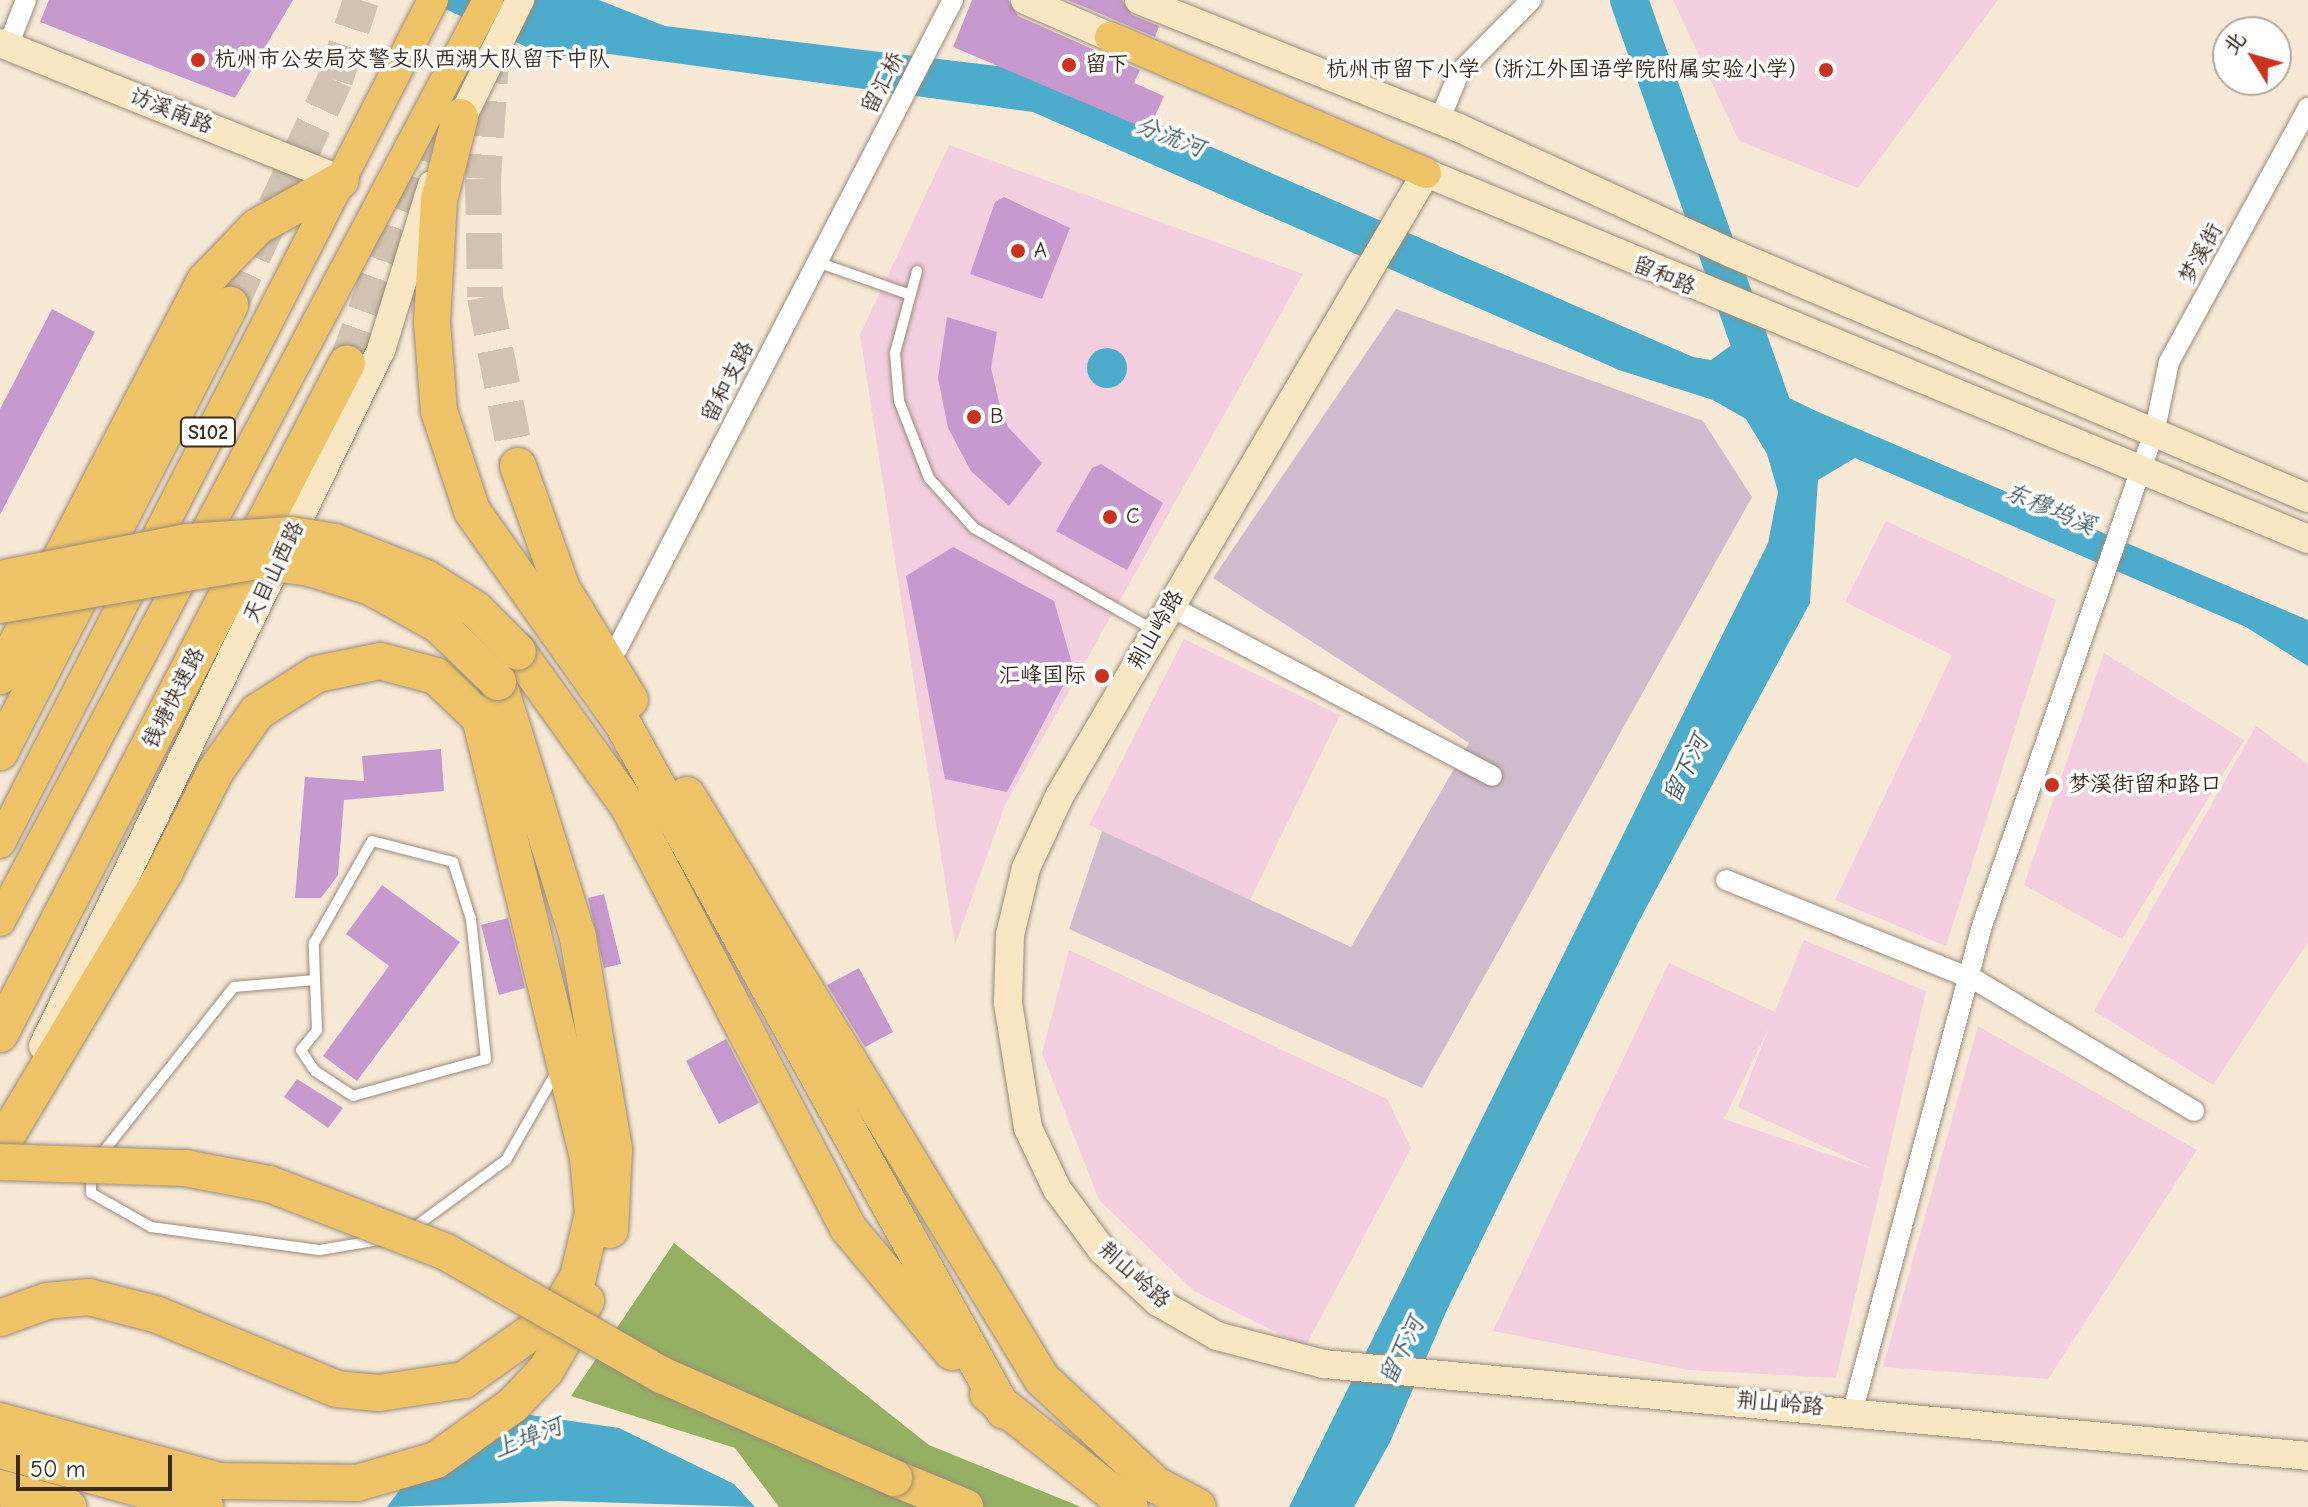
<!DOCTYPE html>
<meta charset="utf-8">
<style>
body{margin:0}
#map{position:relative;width:2308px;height:1507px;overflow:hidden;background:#f8e9d7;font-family:"Comic Neue","LXGW WenKai TC",sans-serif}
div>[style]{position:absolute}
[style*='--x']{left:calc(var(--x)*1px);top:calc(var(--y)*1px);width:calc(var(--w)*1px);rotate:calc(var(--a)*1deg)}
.built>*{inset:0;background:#f3cfe0}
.industrial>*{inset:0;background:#cfbdcf}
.forest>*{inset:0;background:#95b062}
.water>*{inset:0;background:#4daccc}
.round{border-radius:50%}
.river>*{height:38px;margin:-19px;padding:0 19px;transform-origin:19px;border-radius:19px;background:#4daccc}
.building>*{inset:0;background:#c69acf}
.highway-tunnel>*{height:36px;margin-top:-18px;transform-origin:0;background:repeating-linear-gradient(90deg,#d2c3b2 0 36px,transparent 0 54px)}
.roads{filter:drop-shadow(0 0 2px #9a8a7a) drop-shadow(0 0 2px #9a8a7a)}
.lane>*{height:10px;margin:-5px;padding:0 5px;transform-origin:5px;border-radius:5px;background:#fff}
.street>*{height:20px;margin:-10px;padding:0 10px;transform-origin:10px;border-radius:10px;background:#fff}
.secondary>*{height:28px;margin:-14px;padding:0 14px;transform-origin:14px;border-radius:14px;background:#f9e7c3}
.primary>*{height:30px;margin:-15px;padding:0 15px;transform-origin:15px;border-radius:15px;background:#efc469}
.highway>*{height:36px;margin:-18px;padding:0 18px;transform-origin:18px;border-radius:18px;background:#efc469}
.bridges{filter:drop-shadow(0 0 2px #9a8a7a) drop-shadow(0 0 2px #9a8a7a)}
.highway-bridge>*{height:36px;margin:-18px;padding:0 18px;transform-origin:18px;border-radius:18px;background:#efc469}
.dots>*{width:22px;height:22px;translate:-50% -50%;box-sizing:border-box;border:4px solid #fff;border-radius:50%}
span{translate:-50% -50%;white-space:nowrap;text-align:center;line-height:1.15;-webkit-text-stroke:7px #fff;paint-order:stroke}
.shield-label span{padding:2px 6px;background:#fff;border:2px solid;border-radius:6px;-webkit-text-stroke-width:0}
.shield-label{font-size:20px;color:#3b2a1e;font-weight:700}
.poi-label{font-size:22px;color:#3b2a1e}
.left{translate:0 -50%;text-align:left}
.right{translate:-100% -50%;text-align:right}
.street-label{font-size:22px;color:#3b2a1e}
.water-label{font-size:24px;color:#425e64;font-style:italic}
.north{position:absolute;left:2212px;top:16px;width:80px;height:80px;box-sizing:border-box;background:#fff;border:2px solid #b1aaa5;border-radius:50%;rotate:307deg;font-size:22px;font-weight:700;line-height:32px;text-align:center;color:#3b2a1e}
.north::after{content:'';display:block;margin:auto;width:28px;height:36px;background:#c8321e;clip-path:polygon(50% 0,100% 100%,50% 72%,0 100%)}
.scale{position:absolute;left:16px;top:1455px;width:156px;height:36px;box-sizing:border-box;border:4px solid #3b2a1e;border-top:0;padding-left:10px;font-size:24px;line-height:28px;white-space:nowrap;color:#3b2a1e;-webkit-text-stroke:6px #fff;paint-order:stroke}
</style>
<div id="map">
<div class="built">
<div style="clip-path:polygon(1673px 0,1998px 0,1858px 188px,1739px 141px)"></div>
<div style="clip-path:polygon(949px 145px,1303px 274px,1005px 805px,955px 945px,860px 335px)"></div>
<div style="clip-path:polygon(1886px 521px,2056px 600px,1946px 946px,1835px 900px,1952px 655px,1845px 602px)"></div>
<div style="clip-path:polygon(1184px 639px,1340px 715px,1249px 902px,1089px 825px)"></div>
<div style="clip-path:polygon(2104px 653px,2244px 740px,2122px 939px,2024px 885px)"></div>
<div style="clip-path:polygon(2256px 726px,2308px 764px,2308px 942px,2213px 1085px,2094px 1011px)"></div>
<div style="clip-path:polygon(evenodd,1804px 940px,1926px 991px,1836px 1378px,1688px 1370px,1493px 1331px,1669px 963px,1775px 1012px,1804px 940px,1769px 1028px,1738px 1107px,1872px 1169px,1724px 1119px,1769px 1028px)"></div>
<div style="clip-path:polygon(1069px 950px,1387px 1099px,1411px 1148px,1305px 1347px,1194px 1291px,1099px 1200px,1042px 1053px)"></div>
<div style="clip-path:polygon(1978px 1026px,2197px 1150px,2048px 1379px,1883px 1367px)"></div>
</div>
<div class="industrial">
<div style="clip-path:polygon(1396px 309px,1703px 421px,1752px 497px,1422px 1088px,1069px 929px,1102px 831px,1351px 947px,1469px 743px,1213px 578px)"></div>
</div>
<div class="forest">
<div style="clip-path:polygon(674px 1243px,929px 1445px,1081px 1507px,779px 1507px,735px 1448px,571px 1396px)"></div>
</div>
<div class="water">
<div style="clip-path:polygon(426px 0,599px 0,665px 26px,1023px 69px,1072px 86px,1693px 357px,1711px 360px,1730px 346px,1768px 359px,1787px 397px,1816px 411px,2308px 620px,2308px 666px,2246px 627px,1855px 458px,1818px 480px,1810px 603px,1638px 923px,1446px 1312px,1390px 1442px,1354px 1507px,1289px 1507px,1768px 543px,1778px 492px,1767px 454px,1746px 419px,1713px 400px,1619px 370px,1033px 112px,609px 54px,548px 57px)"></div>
<div class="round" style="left:1087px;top:348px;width:40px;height:40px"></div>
<div style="clip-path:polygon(502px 1411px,619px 1428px,734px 1484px,755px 1507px,559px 1501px,387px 1507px,441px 1434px)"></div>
</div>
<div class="river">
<div style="--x:1629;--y:0;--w:428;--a:70.6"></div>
</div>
<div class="building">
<div style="clip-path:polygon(49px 0,293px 0,235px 98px,40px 22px)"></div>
<div style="clip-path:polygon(972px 0,1008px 0,1018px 16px,1140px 70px,1134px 83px,1164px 96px,1149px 130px,953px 47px)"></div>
<div style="clip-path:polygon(1068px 0,1122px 0,1132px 15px,1159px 26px,1155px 37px)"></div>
<div style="clip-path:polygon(1004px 197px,1070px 228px,1042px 299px,970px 274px,995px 202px)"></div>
<div style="clip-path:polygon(52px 309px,95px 332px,0 515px,0 409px)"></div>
<div style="clip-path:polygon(947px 317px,997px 332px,991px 368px,1000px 406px,1008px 427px,1042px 463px,1009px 506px,971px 471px,948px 428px,938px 378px)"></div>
<div style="clip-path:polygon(1101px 464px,1163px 503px,1127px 570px,1056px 531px,1092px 468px)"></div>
<div style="clip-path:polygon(953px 547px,1054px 601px,1073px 667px,1007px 792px,945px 779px,906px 576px)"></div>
<div style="clip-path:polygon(441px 749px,444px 791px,344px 800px,338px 875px,321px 898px,295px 898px,305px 777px,364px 781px,362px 756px)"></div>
<div style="clip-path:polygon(382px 885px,460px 942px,357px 1081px,323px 1056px,389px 966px,346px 934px)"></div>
<div style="clip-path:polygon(604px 894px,621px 964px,604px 968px,588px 898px)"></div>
<div style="clip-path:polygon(508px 918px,525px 988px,499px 995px,481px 925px)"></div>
<div style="clip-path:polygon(859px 968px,893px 1032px,865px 1047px,827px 985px)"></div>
<div style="clip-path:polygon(726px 1039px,759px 1103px,719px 1124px,686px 1061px)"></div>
<div style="clip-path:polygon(297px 1079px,343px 1108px,328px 1128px,284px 1097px)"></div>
</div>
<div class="highway-tunnel">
<div style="--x:492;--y:47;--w:132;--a:93.9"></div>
<div style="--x:483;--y:179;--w:118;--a:89"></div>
<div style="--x:485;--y:297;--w:172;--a:79"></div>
<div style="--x:230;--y:305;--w:248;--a:-65"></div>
<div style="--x:335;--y:80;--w:84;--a:-72"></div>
<div style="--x:347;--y:363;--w:275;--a:-70.2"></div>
</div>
<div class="roads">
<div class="lane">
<div style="--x:817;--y:262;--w:96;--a:19.4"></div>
<div style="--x:917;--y:271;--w:85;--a:105"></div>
<div style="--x:895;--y:353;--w:48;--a:85.2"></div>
<div style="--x:899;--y:401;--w:83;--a:68.7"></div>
<div style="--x:929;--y:478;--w:67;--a:48"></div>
<div style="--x:974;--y:528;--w:208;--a:29.6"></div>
<div style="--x:100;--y:1156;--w:216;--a:-51.6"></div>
<div style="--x:234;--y:987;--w:81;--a:-4.9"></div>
<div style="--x:315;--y:980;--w:37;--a:-92"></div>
<div style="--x:314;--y:943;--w:117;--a:-60.4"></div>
<div style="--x:372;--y:841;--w:84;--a:14.5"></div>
<div style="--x:453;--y:862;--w:60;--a:72.5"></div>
<div style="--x:471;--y:919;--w:141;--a:83.9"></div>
<div style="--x:486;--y:1059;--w:138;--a:164.5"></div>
<div style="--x:353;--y:1096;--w:45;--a:-146.7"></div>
<div style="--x:315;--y:1071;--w:25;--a:-124"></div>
<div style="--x:301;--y:1050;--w:26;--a:-51"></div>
<div style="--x:317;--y:1030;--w:50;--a:-92.3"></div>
<div style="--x:91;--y:1169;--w:24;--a:90"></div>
<div style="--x:91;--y:1193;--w:69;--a:29.5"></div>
<div style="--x:151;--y:1227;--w:171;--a:7.8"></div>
<div style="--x:320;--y:1250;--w:67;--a:-9.5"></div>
<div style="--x:412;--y:1229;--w:117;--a:-36.3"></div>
<div style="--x:506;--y:1160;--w:103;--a:-60.2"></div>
</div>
<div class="street">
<div style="--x:8;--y:46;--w:49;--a:-68.6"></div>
<div style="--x:1439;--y:121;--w:52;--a:-67.4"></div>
<div style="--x:1459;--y:73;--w:103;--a:-45.4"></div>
<div style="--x:1170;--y:606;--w:364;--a:27.8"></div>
<div style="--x:617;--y:649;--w:731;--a:-62.63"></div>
<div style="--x:1726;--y:880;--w:271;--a:21.9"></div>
<div style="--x:1977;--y:981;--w:253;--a:30.9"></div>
<div style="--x:1853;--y:1410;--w:501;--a:-75.08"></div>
<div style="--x:1982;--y:926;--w:526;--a:-70.81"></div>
<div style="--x:2155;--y:429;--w:68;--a:-78.2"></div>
<div style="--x:2169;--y:362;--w:290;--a:-61.3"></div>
</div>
<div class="secondary">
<div style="--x:1025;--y:0;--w:93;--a:23.5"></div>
<div style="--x:1139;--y:0;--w:345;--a:21.8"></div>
<div style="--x:1459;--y:128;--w:299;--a:24.7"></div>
<div style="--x:1731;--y:253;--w:627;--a:23.01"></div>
<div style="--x:0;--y:43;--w:367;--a:21.9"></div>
<div style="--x:453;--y:136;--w:152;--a:-63.8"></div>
<div style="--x:2308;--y:539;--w:955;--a:-157.46"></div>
<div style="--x:1426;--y:173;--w:722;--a:120.47"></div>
<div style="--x:1060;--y:795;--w:81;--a:115"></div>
<div style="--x:1026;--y:868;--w:69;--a:103.4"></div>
<div style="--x:1010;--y:935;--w:68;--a:91.7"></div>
<div style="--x:1008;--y:1003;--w:127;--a:80.9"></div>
<div style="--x:1028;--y:1128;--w:68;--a:64.6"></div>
<div style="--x:1057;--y:1189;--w:76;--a:53.6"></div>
<div style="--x:1102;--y:1250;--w:76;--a:42.9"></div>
<div style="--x:1158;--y:1302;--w:68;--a:30"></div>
<div style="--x:1217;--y:1336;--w:111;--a:14.7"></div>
<div style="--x:1324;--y:1364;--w:988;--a:5.34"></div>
<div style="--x:43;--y:1046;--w:774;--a:-64.1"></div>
<div style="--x:381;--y:350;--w:173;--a:-72.8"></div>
</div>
<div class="primary">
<div style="--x:1110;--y:37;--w:344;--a:23.3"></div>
<div style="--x:0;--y:843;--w:948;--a:-62.81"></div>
<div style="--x:0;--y:921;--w:1042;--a:-62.08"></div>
</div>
<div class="highway">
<div style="--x:460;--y:117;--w:86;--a:104.2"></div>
<div style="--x:439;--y:200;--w:122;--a:93.3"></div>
<div style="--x:432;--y:322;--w:89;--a:85.5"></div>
<div style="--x:439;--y:411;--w:105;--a:71.7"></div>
<div style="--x:472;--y:511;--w:263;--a:54.7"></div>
<div style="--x:624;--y:726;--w:783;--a:60.98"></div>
<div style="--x:518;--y:466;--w:131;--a:70.3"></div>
<div style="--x:562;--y:589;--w:130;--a:58.5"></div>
<div style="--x:518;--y:652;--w:191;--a:54.4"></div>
<div style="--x:629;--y:807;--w:475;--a:62.5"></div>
<div style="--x:848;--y:1228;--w:162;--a:50"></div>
<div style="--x:0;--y:676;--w:445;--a:-62.6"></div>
<div style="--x:205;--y:281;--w:75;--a:-46.1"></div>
<div style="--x:257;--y:227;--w:96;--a:-29.2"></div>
<div style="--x:498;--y:682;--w:268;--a:72.6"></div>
<div style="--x:578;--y:938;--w:214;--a:80.3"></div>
<div style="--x:614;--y:1149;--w:81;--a:92.8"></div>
<div style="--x:0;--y:752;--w:503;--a:-62.77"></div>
<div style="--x:687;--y:795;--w:683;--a:58.71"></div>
<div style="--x:1042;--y:1379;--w:156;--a:42.9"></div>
<div style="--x:1156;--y:1485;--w:47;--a:27.6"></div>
<div style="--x:0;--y:1034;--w:755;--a:-62.65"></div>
<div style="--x:0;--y:1147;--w:322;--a:-59.1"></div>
<div style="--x:165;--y:871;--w:111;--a:-63.2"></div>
<div style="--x:215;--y:772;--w:73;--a:-55"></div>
<div style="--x:257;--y:712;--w:71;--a:-32.3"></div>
<div style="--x:317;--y:674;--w:64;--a:-11.7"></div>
<div style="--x:380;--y:661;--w:58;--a:15"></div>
<div style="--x:436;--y:676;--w:61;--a:43.7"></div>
<div style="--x:480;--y:718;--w:452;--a:76.2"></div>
<div style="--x:588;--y:1157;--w:57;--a:85"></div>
<div style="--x:593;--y:1214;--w:65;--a:103.4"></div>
<div style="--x:578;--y:1277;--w:44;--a:120.1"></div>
<div style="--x:556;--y:1315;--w:113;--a:144.8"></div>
<div style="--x:464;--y:1380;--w:86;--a:171.3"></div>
<div style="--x:379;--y:1393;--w:42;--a:-174.6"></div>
<div style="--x:337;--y:1389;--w:197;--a:-157.6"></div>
<div style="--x:155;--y:1314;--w:68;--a:-165.6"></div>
<div style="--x:89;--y:1297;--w:42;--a:174.6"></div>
<div style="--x:47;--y:1301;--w:50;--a:160.1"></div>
<div style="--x:988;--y:1394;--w:181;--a:38.5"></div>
<div style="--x:0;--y:1421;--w:228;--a:15.3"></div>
<div style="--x:220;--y:1481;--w:137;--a:0.8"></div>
<div style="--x:357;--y:1483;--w:82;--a:-16.2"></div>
<div style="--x:436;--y:1460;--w:95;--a:-35.5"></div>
<div style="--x:513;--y:1405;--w:48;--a:-46.7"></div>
<div style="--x:546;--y:1370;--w:80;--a:-59.9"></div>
<div style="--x:0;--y:1450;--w:213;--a:15.5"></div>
<div style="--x:894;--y:1478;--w:77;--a:22.2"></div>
<div style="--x:0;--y:1488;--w:71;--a:15.6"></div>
</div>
</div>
<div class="bridges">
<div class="highway-bridge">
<div style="--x:0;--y:579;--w:191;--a:-11.2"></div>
<div style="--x:187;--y:542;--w:104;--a:-3.9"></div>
<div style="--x:291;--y:535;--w:45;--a:9"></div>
<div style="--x:335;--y:542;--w:98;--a:21.6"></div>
<div style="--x:426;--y:578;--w:59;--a:32.6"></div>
<div style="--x:476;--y:610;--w:59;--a:45"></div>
<div style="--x:0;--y:605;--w:262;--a:-9.7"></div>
<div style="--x:258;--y:561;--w:52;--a:7.7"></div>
<div style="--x:310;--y:568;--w:64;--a:17.3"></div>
<div style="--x:371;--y:587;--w:78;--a:29.2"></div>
<div style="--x:439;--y:625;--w:82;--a:44"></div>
<div style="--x:0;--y:1162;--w:185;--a:1.9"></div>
<div style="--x:185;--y:1168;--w:86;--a:10.8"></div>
<div style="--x:269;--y:1184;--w:190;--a:21"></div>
<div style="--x:446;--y:1252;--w:249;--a:29.7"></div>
<div style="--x:662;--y:1375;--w:254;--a:23.9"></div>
</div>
</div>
<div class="dots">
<div style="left:198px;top:60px;background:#c8321e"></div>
<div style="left:1069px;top:65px;background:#c8321e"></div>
<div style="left:1826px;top:70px;background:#c8321e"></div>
<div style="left:1018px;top:251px;background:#c8321e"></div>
<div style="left:974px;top:417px;background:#c8321e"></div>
<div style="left:1110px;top:517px;background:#c8321e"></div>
<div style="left:1102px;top:676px;background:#c8321e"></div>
<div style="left:2052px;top:785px;background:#c8321e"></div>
</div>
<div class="shield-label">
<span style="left:208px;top:432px">S102</span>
</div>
<div class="poi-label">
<span class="left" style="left:214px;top:60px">杭州市公安局交警支队西湖大队留下中队</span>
<span class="left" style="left:1085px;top:65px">留下</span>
<span class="right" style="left:1810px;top:70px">杭州市留下小学（浙江外国语学院附属实验小学）</span>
<span class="left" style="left:1034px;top:251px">A</span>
<span class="left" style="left:990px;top:417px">B</span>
<span class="left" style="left:1126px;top:517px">C</span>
<span class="right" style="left:1086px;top:676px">汇峰国际</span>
<span class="left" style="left:2068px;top:785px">梦溪街留和路口</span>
</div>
<div class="street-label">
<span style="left:883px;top:83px;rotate:-63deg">留汇桥</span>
<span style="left:171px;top:111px;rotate:22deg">访溪南路</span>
<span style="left:2201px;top:254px;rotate:-61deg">梦溪街</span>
<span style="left:1664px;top:276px;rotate:23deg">留和路</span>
<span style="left:728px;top:382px;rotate:-63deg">留和支路</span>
<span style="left:274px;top:572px;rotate:-64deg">天目山西路</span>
<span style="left:1156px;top:630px;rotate:-60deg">荆山岭路</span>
<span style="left:174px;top:698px;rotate:-63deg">钱塘快速路</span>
<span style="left:1134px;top:1275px;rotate:42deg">荆山岭路</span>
<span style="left:1780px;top:1404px;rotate:5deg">荆山岭路</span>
</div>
<div class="water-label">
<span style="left:1170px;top:137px;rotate:21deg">分流河</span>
<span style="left:2050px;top:509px;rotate:23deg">东穆坞溪</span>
<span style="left:1686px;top:769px;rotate:-64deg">留下河</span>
<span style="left:1402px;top:1351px;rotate:-64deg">留下河</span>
<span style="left:528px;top:1438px;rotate:-21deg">上埠河</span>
</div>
<div class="north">北</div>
<div class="scale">50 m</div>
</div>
